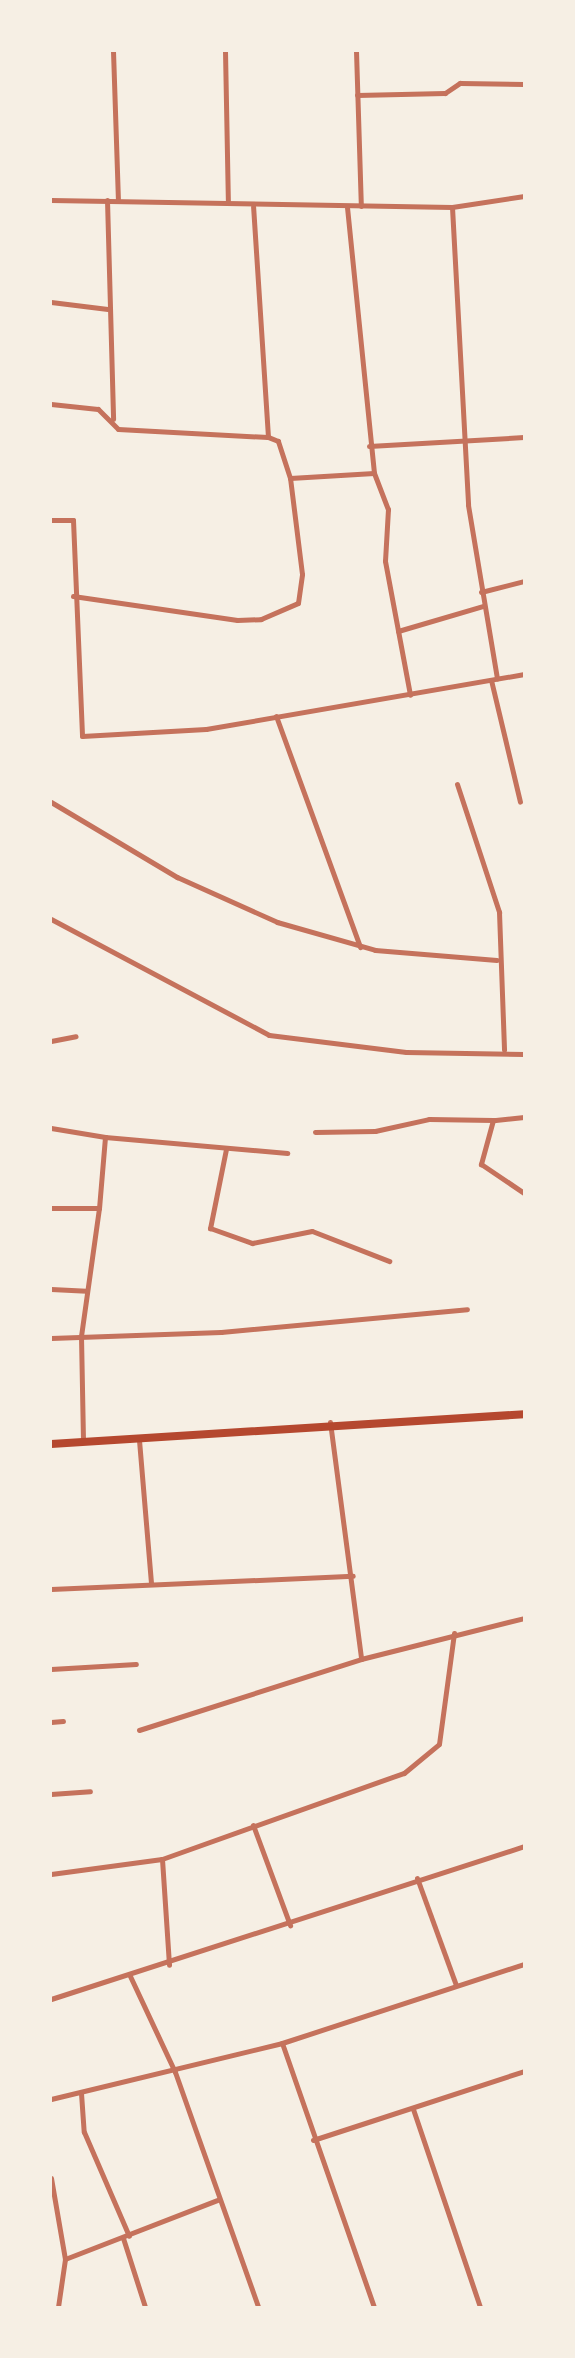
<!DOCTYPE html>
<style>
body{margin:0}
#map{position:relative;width:575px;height:2358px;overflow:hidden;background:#f6efe4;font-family:Karla,sans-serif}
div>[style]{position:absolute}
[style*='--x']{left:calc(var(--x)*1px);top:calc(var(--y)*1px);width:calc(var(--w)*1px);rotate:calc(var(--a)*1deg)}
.minor>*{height:5px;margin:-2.5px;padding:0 2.5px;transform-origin:2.5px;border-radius:2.5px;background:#c5725c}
.primary>*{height:8px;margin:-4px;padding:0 4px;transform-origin:4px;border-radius:4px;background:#b5482f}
span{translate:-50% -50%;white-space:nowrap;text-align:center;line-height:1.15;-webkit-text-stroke:5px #f6efe4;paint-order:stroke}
.frame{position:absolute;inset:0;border:52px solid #f6efe4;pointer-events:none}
</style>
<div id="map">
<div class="minor">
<div style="--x:113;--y:51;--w:148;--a:88.1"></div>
<div style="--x:225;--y:51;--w:150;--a:88.9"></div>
<div style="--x:356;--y:51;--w:155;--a:88.2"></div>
<div style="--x:357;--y:95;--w:88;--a:-1.3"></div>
<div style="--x:445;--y:93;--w:18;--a:-34"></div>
<div style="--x:460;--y:83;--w:64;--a:0.9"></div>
<div style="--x:51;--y:200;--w:401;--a:1"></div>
<div style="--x:452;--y:207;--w:73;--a:-8.7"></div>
<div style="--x:107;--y:200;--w:219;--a:88.4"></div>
<div style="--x:452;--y:207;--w:298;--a:86.9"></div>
<div style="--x:468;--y:505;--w:176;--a:80.5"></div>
<div style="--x:51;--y:302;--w:57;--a:7"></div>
<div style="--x:51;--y:404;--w:47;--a:6.1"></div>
<div style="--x:98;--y:409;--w:28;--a:45"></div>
<div style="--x:118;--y:429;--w:150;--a:3.1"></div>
<div style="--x:369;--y:446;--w:155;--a:-3.3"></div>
<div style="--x:374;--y:473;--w:39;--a:69"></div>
<div style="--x:388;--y:509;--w:52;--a:93.3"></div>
<div style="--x:385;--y:561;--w:136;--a:79.4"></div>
<div style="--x:290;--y:478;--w:84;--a:-3.4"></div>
<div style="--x:374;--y:473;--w:267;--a:-95.8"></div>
<div style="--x:51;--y:520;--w:22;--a:0"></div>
<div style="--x:73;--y:520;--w:216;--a:87.6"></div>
<div style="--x:82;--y:736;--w:124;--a:-3.2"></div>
<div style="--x:206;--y:729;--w:323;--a:-9.8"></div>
<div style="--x:481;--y:592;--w:44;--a:-14.3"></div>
<div style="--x:73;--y:596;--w:166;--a:8.3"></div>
<div style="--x:237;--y:620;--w:24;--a:-2"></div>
<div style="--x:261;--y:619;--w:40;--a:-23.4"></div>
<div style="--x:298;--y:603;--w:29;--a:-82"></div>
<div style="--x:302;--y:574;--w:97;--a:-97.1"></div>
<div style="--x:290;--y:478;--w:39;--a:-108"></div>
<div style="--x:278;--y:441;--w:11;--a:-158"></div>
<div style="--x:268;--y:437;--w:231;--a:-93.7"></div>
<div style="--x:398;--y:631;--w:89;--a:-16.4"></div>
<div style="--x:491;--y:680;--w:125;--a:76.6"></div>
<div style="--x:276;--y:716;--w:246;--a:70"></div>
<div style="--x:457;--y:784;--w:135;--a:71.8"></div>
<div style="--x:499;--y:912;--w:138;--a:87.9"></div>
<div style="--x:51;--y:802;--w:147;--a:30.8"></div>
<div style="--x:177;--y:877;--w:110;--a:24.2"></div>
<div style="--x:277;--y:922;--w:102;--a:15.9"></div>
<div style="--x:375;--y:950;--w:122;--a:4.7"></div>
<div style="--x:51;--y:919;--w:247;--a:28"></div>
<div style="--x:269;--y:1035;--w:138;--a:7.1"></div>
<div style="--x:406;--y:1052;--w:118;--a:1"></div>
<div style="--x:51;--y:1041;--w:25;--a:-11"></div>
<div style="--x:524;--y:1117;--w:31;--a:174"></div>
<div style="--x:493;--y:1120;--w:46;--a:105.3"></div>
<div style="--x:481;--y:1164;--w:52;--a:34"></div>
<div style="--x:51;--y:1128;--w:55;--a:9.5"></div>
<div style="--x:105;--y:1137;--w:71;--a:94.8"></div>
<div style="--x:315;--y:1132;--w:60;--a:-1"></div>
<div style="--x:375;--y:1131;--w:55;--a:-12.5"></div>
<div style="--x:429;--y:1119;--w:64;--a:0.9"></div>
<div style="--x:105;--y:1137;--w:183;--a:5"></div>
<div style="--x:226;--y:1149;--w:81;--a:101.4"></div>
<div style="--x:210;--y:1228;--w:45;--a:19.7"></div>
<div style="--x:252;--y:1243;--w:61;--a:-11.3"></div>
<div style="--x:312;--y:1231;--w:83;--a:21.3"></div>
<div style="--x:51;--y:1208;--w:48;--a:0"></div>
<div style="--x:99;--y:1208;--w:129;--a:98"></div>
<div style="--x:81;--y:1336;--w:106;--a:88.9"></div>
<div style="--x:51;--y:1289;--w:35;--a:3"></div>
<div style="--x:51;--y:1338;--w:170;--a:-2"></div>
<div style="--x:221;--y:1332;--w:247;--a:-5.3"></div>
<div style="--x:330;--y:1422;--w:239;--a:82.5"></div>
<div style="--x:139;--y:1440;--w:144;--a:85.2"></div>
<div style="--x:51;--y:1589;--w:302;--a:-2.5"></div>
<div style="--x:51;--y:1669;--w:85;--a:-3.4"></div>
<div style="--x:51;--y:1722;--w:12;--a:-5"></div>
<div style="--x:139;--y:1730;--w:233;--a:-17.7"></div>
<div style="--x:361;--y:1659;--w:168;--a:-14.1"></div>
<div style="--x:51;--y:1794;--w:39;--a:-4"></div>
<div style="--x:253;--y:1825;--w:107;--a:69.7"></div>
<div style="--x:162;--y:1859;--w:106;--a:86.2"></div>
<div style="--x:51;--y:1874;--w:112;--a:-7.7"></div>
<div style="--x:162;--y:1859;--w:257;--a:-19.6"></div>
<div style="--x:404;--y:1773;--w:45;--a:-39.6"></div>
<div style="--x:439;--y:1744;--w:112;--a:-82.3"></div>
<div style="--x:417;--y:1878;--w:114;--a:70"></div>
<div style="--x:130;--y:1976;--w:106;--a:64.9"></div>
<div style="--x:175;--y:2072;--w:249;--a:70.5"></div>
<div style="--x:51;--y:1999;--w:497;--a:-17.9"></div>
<div style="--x:282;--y:2043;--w:280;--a:70.8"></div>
<div style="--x:81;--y:2093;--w:39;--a:86"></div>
<div style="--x:84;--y:2132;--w:113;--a:66.6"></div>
<div style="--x:51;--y:2099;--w:238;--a:-13.6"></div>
<div style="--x:282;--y:2043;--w:255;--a:-18.1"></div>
<div style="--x:413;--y:2109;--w:209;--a:71.3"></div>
<div style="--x:313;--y:2140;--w:222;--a:-18.1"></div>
<div style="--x:51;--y:2178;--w:82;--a:80.2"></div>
<div style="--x:65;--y:2259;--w:163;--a:-21.2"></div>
<div style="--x:123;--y:2238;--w:72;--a:72.3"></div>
<div style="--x:58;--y:2307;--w:49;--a:-81.7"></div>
</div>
<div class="primary">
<div style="--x:51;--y:1444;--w:474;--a:-3.6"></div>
</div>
<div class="frame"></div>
</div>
